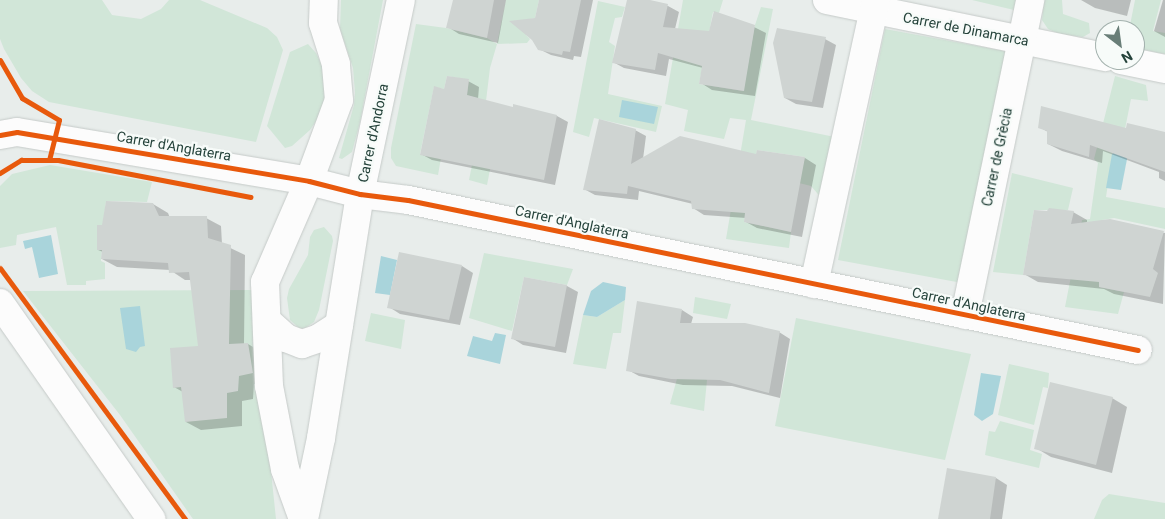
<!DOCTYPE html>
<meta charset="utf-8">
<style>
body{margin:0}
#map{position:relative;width:1165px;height:519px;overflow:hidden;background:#e8edeb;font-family:Roboto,sans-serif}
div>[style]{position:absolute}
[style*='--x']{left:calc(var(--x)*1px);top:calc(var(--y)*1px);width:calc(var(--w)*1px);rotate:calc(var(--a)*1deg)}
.green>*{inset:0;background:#d1e6d8}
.water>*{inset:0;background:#a9d4db}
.shadow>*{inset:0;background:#0003}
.building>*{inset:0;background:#cfd4d2}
.roads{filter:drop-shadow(0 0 1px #c5cac8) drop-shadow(0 0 1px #c5cac8)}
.street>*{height:28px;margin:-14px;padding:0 14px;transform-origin:14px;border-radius:14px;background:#fcfcfc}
.secondary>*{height:28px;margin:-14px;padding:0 14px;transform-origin:14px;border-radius:14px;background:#fcfcfc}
.cycleway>*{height:5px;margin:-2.5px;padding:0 2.5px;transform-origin:2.5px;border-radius:2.5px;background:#e8590c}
span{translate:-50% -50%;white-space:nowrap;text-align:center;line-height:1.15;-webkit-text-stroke:4.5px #f7fbf9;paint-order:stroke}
.street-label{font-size:14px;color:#24423a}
.north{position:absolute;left:1095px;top:20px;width:50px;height:50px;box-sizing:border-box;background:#f7fbf9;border:1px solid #a3b1ad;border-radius:50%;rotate:150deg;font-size:14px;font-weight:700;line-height:20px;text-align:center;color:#24423a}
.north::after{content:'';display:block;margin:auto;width:18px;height:22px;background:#697e78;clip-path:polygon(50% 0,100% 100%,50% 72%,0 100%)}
</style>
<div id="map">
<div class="green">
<div style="clip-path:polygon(0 0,102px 0,112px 15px,141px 19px,161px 9px,169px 0,200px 0,267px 28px,277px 37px,283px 50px,256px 142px,49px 102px,32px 91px,21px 78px,4px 49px,0 39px)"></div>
<div style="clip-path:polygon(341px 0,383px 0,360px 122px,352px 152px,342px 159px,339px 158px,354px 105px,355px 93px,353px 68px,340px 29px)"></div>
<div style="clip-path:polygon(506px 0,539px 0,535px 18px,530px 19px,526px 35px,530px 39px,527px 43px,497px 44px,490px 68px,486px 101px,467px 95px,469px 80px,447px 76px,444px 89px,434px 87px,420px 154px,441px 158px,438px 175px,396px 166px,391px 158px,391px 148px,416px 24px,446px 28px,487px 38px,497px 44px)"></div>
<div style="clip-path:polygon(683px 0,723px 0,719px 13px,713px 12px,699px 84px,743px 91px,755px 25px,761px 7px,773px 9px,751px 120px,835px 137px,823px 200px,811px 186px,799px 183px,805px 157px,757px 150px,744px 222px,791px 232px,789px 248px,726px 239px,746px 120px,730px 118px,724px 139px,684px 131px,688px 110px,665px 104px)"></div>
<div style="clip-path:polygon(972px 0,1016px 0,1014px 10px)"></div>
<div style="clip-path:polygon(1044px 0,1062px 0,1063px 14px,1089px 23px,1090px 33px,1083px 37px,1059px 34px,1048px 29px,1042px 20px)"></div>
<div style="clip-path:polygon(1135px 0,1161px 0,1153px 31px,1165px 33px,1165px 54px,1135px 48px,1135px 30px,1129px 30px)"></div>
<div style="clip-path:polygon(598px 1px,625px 7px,622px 17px,615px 18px,609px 42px,615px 46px,608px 94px,662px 106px,656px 132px,594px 118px,589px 137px,573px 132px)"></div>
<div style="clip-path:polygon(885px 29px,1010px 52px,962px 283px,838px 260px)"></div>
<div style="clip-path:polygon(308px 44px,316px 53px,326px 74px,326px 95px,318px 118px,310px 130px,292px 146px,285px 148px,267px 126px,290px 52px)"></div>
<div style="clip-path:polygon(1115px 76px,1146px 85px,1148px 101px,1131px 99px,1125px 129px,1114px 144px,1106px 197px,1165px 208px,1165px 229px,1114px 218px,1102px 220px,1093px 268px,1103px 272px,1099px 287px,1124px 292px,1118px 314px,1065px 307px,1082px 220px,1090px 219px,1098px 163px,1094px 159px)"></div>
<div style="clip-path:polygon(482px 114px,495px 144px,487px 185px,469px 180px)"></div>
<div style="clip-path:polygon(50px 165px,152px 182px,147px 202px,106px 201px,103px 225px,97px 225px,97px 250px,102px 250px,101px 261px,105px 263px,105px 279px,86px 281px,86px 285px,67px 285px,56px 227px,17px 235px,16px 245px,0 248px,0 186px,12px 174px)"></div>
<div style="clip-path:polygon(1012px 173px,1073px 188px,1068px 210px,1034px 210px,1023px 275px,993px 272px)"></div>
<div style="clip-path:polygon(324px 227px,332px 236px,333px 241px,319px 310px,314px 322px,305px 328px,299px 328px,290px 320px,287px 298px,289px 289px,308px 255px,310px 237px,314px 230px)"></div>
<div style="clip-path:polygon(484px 253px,573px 269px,567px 285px,524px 277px,512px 331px,469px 318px)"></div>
<div style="clip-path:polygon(252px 290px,276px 519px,193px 519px,120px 415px,23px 291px)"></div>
<div style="clip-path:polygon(695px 297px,731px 304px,727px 319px,693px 313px)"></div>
<div style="clip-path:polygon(625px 300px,621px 333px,613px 333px,606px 369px,573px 364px,583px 315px,597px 317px)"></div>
<div style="clip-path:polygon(371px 313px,405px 320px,401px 349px,365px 341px)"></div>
<div style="clip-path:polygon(796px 318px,971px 354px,945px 460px,775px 426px)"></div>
<div style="clip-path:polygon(683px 357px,707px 380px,704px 411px,670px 404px)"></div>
<div style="clip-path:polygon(1009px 364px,1049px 373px,1048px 388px,1043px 387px,1034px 425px,998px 415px)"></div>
<div style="clip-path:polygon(1000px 421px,1034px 430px,1030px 450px,1042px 454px,1039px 468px,985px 455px,989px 431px,995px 432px)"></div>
<div style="clip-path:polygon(1109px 494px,1165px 503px,1165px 519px,1094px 519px,1102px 500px)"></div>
</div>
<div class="water">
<div style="clip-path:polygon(622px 100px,658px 107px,654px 124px,619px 117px)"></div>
<div style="clip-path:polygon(1115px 152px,1126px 157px,1127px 159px,1121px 190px,1106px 188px,1112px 154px)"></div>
<div style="clip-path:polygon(51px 235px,58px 274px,39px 278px,32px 247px,25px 249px,23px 241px)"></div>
<div style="clip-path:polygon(381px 256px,397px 260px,390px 295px,375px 293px)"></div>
<div style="clip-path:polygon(603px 282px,626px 287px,625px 300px,597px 317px,583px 315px,591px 291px)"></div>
<div style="clip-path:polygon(140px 306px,145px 346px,140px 347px,136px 352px,126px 349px,120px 308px)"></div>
<div style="clip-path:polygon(495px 333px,506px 335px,500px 364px,467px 356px,473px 336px,492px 341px)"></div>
<div style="clip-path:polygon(981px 373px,1001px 376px,993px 414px,982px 421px,974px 415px)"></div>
</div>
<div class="shadow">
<div style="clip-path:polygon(454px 0,506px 0,498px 43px,459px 34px,448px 27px)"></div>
<div style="clip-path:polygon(540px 0,593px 0,581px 57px,574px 56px,573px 60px,551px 55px,539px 49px,536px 19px)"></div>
<div style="clip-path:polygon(628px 0,645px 0,668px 6px,679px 12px,675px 29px,710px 33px,754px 27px,766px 33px,755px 96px,712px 90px,701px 83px,703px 68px,669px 59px,666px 76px,624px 68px,613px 62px)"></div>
<div style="clip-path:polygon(1081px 0,1131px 0,1127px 16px,1095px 8px)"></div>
<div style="clip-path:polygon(1163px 0,1165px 0,1165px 37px,1154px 31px)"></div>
<div style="clip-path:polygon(825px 39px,836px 45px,823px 108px,796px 104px,785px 98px)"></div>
<div style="clip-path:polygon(468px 81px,479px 87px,478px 99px,514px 109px,557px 116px,568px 122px,555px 185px,432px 160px,421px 154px,445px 90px)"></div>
<div style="clip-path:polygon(1039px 127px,1165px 133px,1165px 181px,1159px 178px,1159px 172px,1103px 151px,1102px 163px,1062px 151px,1048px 144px,1048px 132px)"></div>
<div style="clip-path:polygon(635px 130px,646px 136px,643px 159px,757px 156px,805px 158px,816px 165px,802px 237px,757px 228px,746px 222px,746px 218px,704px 215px,693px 208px,693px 204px,639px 191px,638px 200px,595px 195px,584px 189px)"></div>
<div style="clip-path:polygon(153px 204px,168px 213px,170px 218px,206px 218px,221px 226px,222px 244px,245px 255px,244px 344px,248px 344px,263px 353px,267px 381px,254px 384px,253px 399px,242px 401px,242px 426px,201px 430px,186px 422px,183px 392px,174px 387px,200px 347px,191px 280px,185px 280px,170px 270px,117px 267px,102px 259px,103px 252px,98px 250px,104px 226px)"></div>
<div style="clip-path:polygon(1073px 212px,1087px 220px,1087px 223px,1165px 233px,1163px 304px,1114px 294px,1104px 289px,1038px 282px,1024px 274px)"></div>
<div style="clip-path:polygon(462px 266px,473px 273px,460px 325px,400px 314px,389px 307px)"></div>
<div style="clip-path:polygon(525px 279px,567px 286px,578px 292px,566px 353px,523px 345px,512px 338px)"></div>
<div style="clip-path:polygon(682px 310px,693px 317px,691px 324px,779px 332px,790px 339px,780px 398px,732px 386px,683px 385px,639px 376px,628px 370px)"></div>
<div style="clip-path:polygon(1112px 398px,1127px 407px,1112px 473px,1051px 457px,1036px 448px)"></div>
<div style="clip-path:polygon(996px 478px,1007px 485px,1002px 519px,939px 519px)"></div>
</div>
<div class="building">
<div style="clip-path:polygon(453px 0,494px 0,487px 38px,446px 28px)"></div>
<div style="clip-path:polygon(539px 0,581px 0,570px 52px,563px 51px,562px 55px,538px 50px,532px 40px,509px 21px,535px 18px)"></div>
<div style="clip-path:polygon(627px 0,650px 0,668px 4px,663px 27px,709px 31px,714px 11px,755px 25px,744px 91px,699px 84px,702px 66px,658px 53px,655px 70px,612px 63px)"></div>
<div style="clip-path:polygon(777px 28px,826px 37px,812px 102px,784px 98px,773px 43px)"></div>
<div style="clip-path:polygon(447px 76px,469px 79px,467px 95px,513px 107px,513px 104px,557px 115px,544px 180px,420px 155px,434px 86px,444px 89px)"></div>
<div style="clip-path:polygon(1041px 106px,1126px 128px,1127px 123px,1165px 132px,1165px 172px,1090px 145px,1089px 157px,1047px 144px,1047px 131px,1038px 128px)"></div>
<div style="clip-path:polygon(599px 119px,636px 129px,631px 164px,680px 136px,756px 154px,757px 150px,805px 157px,791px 232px,744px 222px,745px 213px,692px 209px,691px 201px,628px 186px,627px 194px,583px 190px)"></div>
<div style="clip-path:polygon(106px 201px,153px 203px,159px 216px,207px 216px,208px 238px,231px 245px,229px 344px,248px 343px,253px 373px,239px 376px,238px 391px,227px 393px,227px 418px,185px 422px,181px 387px,173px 388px,170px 348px,198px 346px,189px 272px,169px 273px,168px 263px,101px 259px,102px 250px,97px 250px,97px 225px,102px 225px)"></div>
<div style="clip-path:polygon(1049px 208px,1074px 211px,1071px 224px,1110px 219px,1164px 231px,1153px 269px,1158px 273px,1150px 297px,1099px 287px,1099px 282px,1023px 275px,1034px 210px,1047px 211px)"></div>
<div style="clip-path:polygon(399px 252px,462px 265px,449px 320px,387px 308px)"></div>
<div style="clip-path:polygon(524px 277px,567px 285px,555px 347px,511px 339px)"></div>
<div style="clip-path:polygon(637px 301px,682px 309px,680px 323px,745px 323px,780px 331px,769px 393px,720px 380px,671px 379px,626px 371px)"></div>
<div style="clip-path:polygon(1050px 382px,1113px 397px,1096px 465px,1034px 449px)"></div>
<div style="clip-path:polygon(947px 468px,996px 477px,990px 519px,938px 519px)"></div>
</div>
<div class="roads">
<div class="street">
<div style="--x:827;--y:0;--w:284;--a:11.6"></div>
<div style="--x:1121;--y:60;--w:45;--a:11.6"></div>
<div style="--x:0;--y:135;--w:17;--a:-10"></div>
<div style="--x:17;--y:132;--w:296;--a:9.5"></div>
<div style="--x:309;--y:181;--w:53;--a:14.3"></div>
<div style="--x:360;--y:194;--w:48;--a:7.1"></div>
<div style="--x:408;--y:200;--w:745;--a:11.61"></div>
<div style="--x:814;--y:284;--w:291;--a:-77.7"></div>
<div style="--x:965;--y:315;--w:322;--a:-78.3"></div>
<div style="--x:267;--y:321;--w:25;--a:42"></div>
<div style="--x:286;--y:338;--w:17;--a:21"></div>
<div style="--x:302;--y:344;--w:18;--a:-19"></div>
<div style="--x:319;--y:338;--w:24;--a:-33"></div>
<div style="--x:303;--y:519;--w:53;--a:-109.8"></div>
<div style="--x:285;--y:469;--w:85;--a:-100.9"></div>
<div style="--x:269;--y:386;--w:104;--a:-92.2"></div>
<div style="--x:265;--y:282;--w:110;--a:-66.5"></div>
<div style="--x:309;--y:181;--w:86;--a:-69.7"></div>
<div style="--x:339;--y:100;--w:36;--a:-95"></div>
<div style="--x:336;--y:64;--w:43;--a:-107.6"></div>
<div style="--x:323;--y:23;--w:23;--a:-88"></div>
<div style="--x:304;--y:519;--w:83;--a:-78.1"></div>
<div style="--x:321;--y:438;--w:247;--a:-80.9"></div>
<div style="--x:360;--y:194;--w:198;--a:-78.1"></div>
</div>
<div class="secondary">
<div style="--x:0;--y:303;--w:264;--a:55"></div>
</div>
</div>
<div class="cycleway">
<div style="--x:0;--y:60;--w:44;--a:59.9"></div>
<div style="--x:22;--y:98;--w:43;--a:30.7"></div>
<div style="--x:59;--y:120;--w:41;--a:104"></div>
<div style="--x:0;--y:135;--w:17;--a:-10"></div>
<div style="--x:17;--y:132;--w:296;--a:9.5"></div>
<div style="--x:309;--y:181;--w:53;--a:14.3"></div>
<div style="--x:360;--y:194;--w:48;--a:7.1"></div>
<div style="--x:408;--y:200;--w:745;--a:11.61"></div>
<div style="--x:0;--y:173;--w:25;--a:-32"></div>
<div style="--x:21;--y:160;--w:37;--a:0"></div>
<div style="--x:58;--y:160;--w:196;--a:10.9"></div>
<div style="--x:0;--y:268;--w:312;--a:53.6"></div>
</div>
<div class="street-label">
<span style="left:966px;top:29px;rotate:11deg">Carrer de Dinamarca</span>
<span style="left:373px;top:133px;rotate:-78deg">Carrer d'Andorra</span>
<span style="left:174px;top:146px;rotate:10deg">Carrer d'Anglaterra</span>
<span style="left:997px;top:157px;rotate:-78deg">Carrer de Grècia</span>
<span style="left:572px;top:222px;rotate:12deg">Carrer d'Anglaterra</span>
<span style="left:969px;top:304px;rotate:12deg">Carrer d'Anglaterra</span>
</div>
<div class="north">N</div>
</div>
